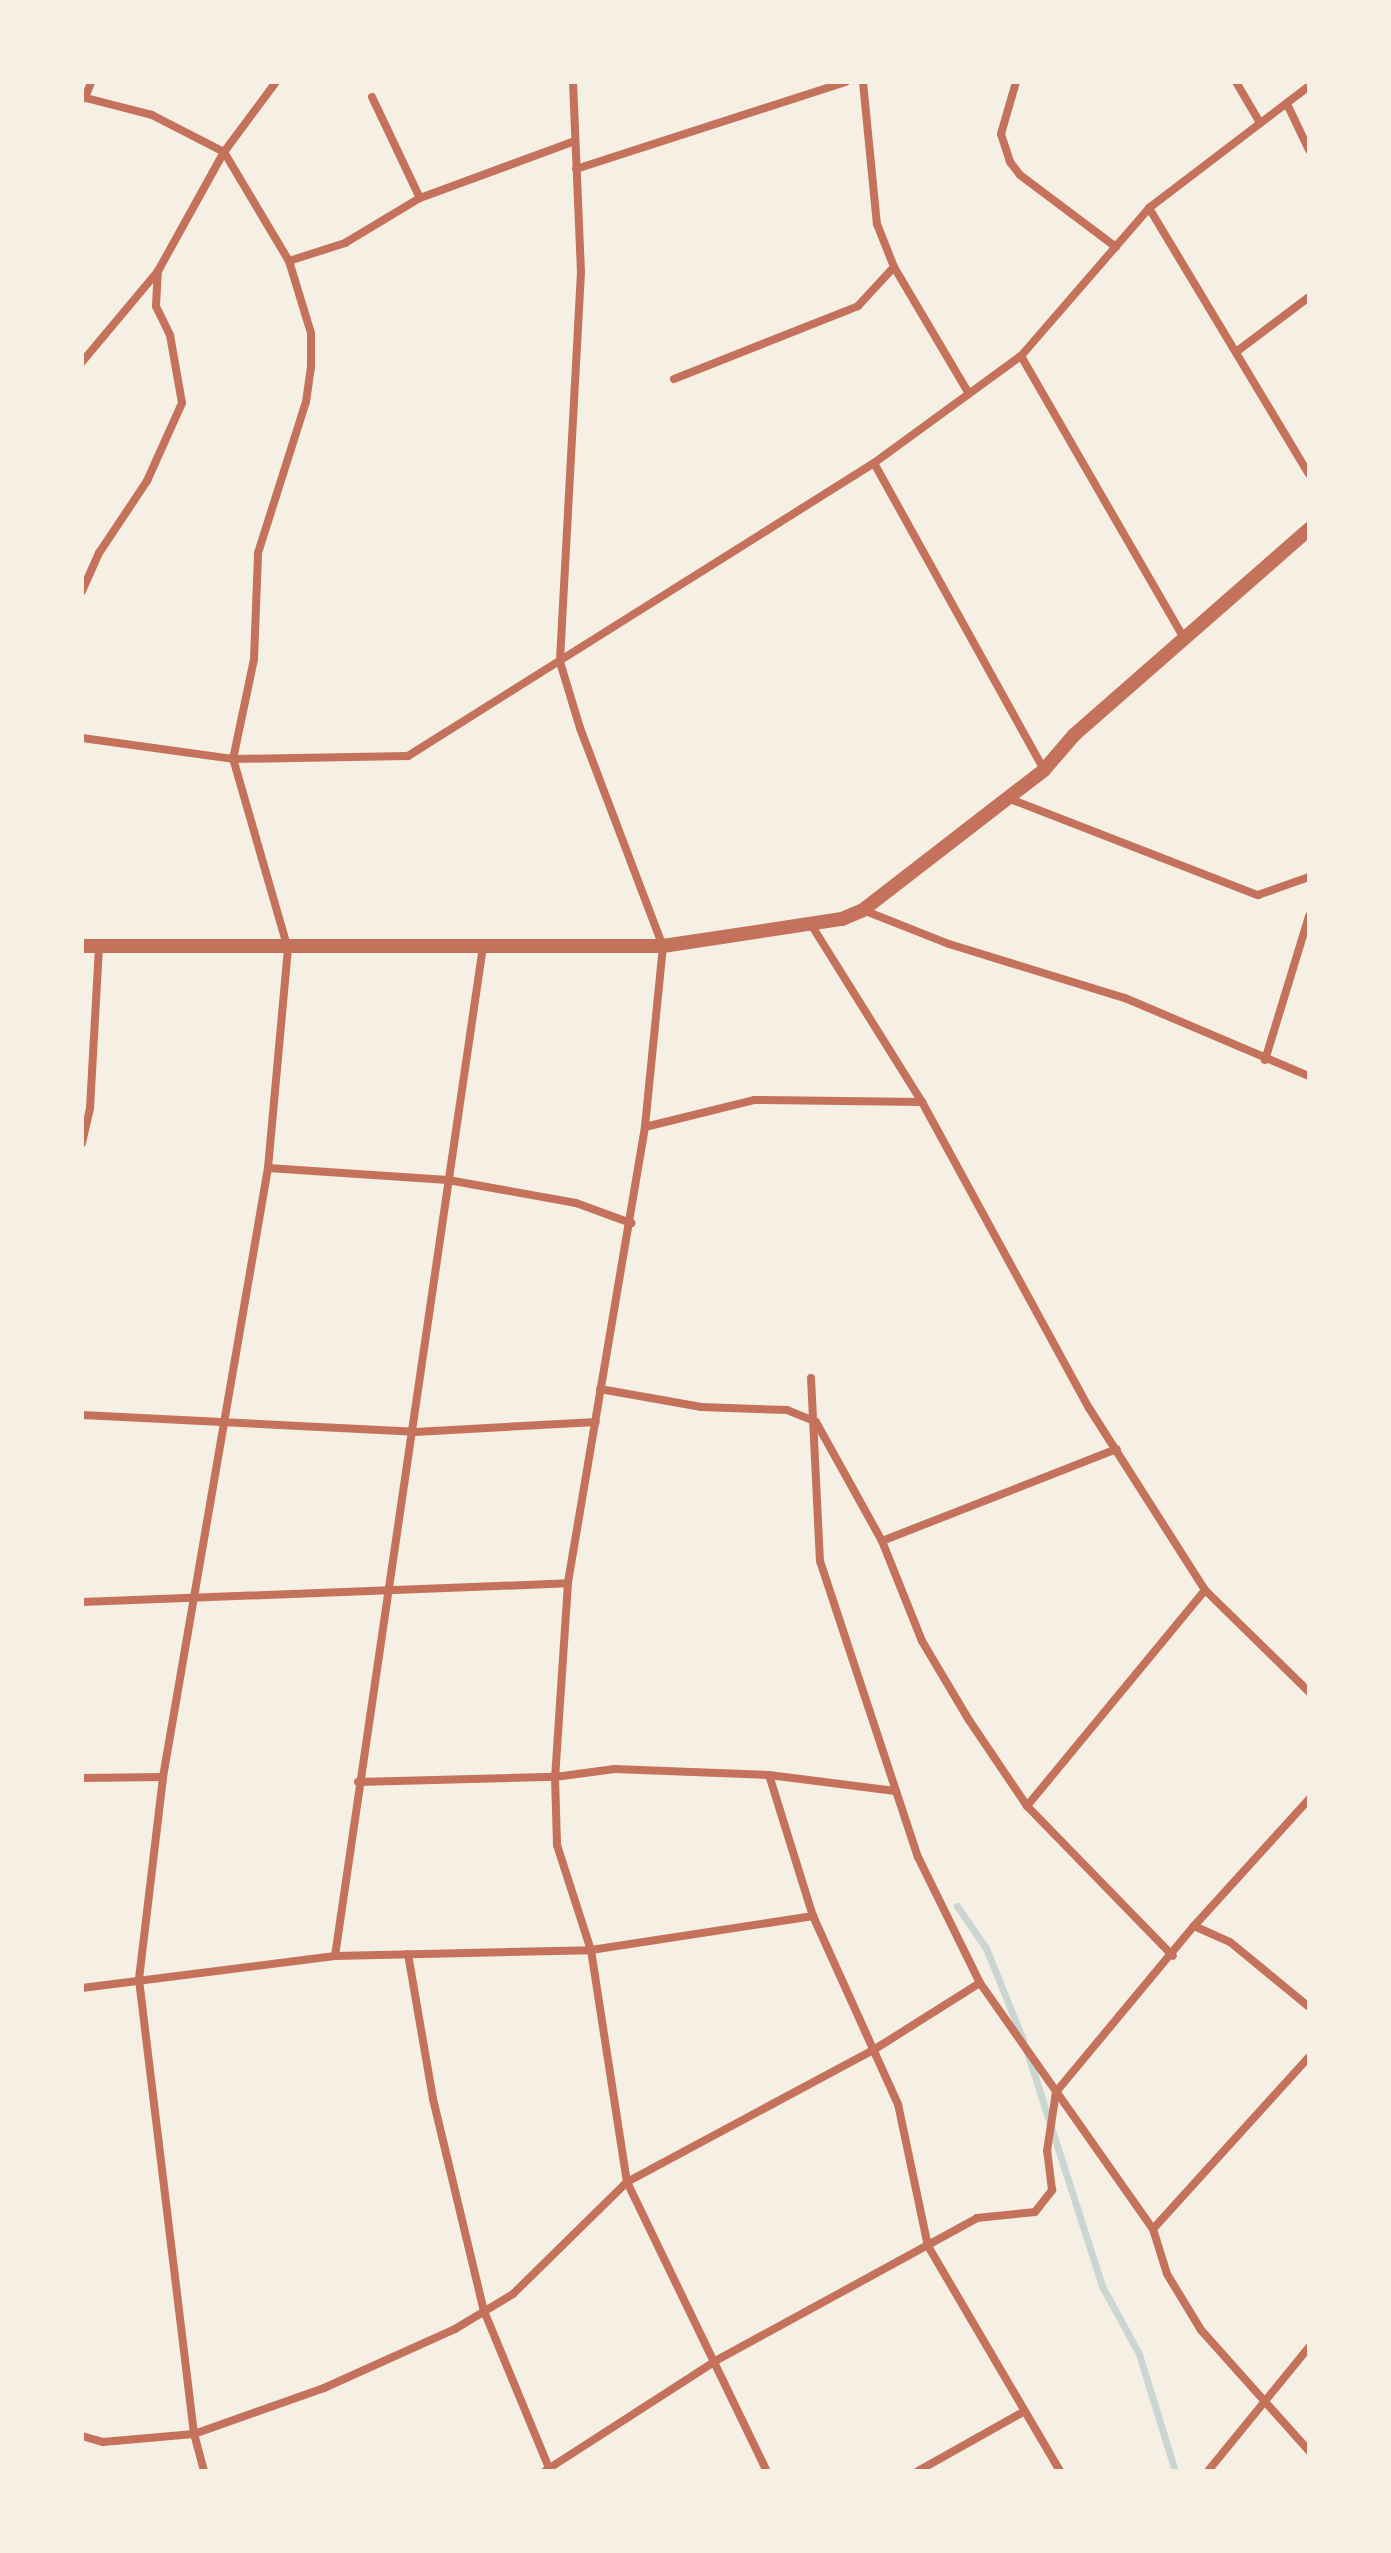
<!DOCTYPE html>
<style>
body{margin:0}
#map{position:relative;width:1391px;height:2553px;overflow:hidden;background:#f6efe4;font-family:"PT Sans",sans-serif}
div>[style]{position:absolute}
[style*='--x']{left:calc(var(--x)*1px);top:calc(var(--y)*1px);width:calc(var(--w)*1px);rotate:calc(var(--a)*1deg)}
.stream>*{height:7px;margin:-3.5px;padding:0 3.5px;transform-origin:3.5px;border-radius:3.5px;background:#c9d6d2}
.minor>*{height:8px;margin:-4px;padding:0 4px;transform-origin:4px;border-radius:4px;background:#c5725c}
.tertiary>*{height:14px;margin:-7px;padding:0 7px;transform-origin:7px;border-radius:7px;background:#c5725c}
span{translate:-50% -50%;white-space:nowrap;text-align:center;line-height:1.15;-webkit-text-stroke:6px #f6efe4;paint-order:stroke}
.frame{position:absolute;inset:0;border:84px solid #f6efe4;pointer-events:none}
</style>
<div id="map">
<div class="stream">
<div style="--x:957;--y:1906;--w:51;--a:55.4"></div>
<div style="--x:986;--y:1948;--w:99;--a:68.1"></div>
<div style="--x:1027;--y:2052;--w:246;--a:72.2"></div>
<div style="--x:1102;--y:2286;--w:77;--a:61.4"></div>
<div style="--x:1139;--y:2354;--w:122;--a:72.9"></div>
</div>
<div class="minor">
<div style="--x:573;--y:82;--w:190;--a:87.6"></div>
<div style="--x:581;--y:272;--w:391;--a:93.1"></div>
<div style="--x:560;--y:662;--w:69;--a:73.1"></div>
<div style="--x:580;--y:728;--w:233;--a:69.2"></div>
<div style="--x:663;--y:946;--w:182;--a:95.7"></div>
<div style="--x:645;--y:1127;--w:462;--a:99.6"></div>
<div style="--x:568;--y:1583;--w:194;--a:93.8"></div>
<div style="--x:555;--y:1777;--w:68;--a:88.3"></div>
<div style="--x:557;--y:1845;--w:110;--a:72.1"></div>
<div style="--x:591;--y:1950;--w:235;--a:81.2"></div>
<div style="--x:627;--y:2182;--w:321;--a:64.2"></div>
<div style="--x:863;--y:82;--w:143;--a:84.4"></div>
<div style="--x:877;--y:224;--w:46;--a:68.4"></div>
<div style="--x:894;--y:267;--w:147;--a:59.4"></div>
<div style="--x:1016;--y:82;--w:54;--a:106.1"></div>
<div style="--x:1001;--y:134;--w:29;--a:72"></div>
<div style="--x:1010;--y:162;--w:16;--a:52"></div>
<div style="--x:1020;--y:175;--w:120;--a:36.9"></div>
<div style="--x:1236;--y:82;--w:45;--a:59.5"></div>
<div style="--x:82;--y:97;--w:72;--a:14.4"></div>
<div style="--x:152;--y:115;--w:81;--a:27.2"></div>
<div style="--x:224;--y:152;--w:127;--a:59.2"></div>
<div style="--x:289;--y:261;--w:59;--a:-17.8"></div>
<div style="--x:345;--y:243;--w:87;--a:-31"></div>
<div style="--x:420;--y:198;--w:165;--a:-20.2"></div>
<div style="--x:372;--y:97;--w:112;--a:64.6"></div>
<div style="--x:85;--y:98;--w:17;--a:-69"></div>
<div style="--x:1287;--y:104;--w:51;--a:64.4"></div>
<div style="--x:576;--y:169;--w:284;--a:-17.9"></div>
<div style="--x:1149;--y:208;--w:310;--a:59"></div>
<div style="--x:1236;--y:352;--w:91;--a:-37"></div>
<div style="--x:1021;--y:356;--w:326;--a:60"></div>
<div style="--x:82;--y:362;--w:119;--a:-50.1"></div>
<div style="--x:158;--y:271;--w:136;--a:-61"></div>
<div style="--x:224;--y:152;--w:87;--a:-53.4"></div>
<div style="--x:674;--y:379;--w:198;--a:-21.6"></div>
<div style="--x:858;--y:306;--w:53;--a:-47.3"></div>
<div style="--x:874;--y:463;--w:351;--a:61"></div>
<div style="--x:82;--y:591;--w:42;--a:-65.9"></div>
<div style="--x:99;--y:553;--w:87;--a:-56.3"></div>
<div style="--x:147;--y:481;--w:85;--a:-65.8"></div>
<div style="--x:182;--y:403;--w:69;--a:-100"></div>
<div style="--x:170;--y:335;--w:32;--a:-116"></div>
<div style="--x:156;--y:306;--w:35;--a:-87"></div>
<div style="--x:82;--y:738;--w:152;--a:7.9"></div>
<div style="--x:233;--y:759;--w:175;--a:-1"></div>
<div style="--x:408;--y:756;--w:550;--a:-32.16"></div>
<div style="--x:874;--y:463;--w:182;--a:-36.1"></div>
<div style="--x:1021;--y:356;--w:196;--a:-49.1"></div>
<div style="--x:1149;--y:208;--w:201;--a:-37.3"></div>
<div style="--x:1010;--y:799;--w:266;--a:21.2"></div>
<div style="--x:1258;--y:895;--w:54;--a:-19.4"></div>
<div style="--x:863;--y:910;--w:92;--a:21.6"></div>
<div style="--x:949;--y:944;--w:184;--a:17.1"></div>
<div style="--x:1125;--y:998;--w:200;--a:23"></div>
<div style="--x:812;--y:926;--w:208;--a:58"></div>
<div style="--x:922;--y:1102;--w:349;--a:61.4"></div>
<div style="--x:1089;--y:1408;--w:216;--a:57.5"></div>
<div style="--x:1205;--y:1590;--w:146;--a:44.4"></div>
<div style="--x:1265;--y:1060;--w:151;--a:-73"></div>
<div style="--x:645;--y:1127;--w:112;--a:-13.9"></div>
<div style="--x:754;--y:1100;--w:168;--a:0.7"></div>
<div style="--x:82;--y:1143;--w:36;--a:-77"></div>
<div style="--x:90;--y:1108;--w:159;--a:-86.8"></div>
<div style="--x:268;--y:1168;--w:180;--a:3.8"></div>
<div style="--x:448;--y:1180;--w:130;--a:10.2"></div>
<div style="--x:576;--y:1203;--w:59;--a:20"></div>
<div style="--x:811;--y:1378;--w:183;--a:87.2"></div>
<div style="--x:820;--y:1561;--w:312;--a:71.7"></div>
<div style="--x:918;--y:1857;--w:140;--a:63.8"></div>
<div style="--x:980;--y:1983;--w:301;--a:54.9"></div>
<div style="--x:1153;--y:2229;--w:47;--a:72.7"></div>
<div style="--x:1167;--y:2274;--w:66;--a:58.7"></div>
<div style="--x:1201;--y:2330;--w:162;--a:48.2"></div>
<div style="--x:600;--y:1389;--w:103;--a:10.1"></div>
<div style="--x:701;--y:1407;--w:86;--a:2"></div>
<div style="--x:787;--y:1410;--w:31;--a:22"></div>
<div style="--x:816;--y:1422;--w:136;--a:61"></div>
<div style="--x:882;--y:1541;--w:108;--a:68.2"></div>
<div style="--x:922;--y:1641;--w:92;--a:59.3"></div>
<div style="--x:969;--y:1720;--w:104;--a:56"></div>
<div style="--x:1027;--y:1806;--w:209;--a:45.8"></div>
<div style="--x:82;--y:1415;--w:333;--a:2.9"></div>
<div style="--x:415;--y:1432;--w:181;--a:-3.2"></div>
<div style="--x:882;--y:1541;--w:252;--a:-21.4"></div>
<div style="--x:82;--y:1602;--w:486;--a:-2.2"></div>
<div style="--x:769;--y:1775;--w:148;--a:72.7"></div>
<div style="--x:813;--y:1916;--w:206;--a:65.7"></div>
<div style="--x:898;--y:2104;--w:145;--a:78.1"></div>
<div style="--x:928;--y:2246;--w:261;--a:59.6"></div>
<div style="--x:82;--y:1778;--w:81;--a:-0.7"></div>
<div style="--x:358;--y:1782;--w:197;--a:-1.5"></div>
<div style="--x:555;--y:1777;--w:60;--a:-7.7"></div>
<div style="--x:614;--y:1769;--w:155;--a:2.2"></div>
<div style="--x:769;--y:1775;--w:127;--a:7.2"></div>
<div style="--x:1027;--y:1806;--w:280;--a:-50.5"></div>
<div style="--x:1194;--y:1926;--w:39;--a:24"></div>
<div style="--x:1230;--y:1942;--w:102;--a:39.4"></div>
<div style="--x:408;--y:1954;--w:147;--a:80.2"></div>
<div style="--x:433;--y:2099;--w:218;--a:76.5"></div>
<div style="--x:484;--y:2311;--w:172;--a:67.5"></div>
<div style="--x:335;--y:1956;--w:1020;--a:-81.66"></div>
<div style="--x:82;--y:1988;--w:255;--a:-7.2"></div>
<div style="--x:335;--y:1956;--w:256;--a:-1.3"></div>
<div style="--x:591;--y:1950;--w:225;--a:-8.7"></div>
<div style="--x:1153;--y:2229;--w:232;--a:-47.8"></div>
<div style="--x:82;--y:2436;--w:22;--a:16"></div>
<div style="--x:103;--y:2442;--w:91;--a:-5"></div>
<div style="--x:194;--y:2434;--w:138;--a:-19.5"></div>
<div style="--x:324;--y:2388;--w:144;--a:-24.2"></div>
<div style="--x:455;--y:2329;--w:68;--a:-31.1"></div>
<div style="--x:513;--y:2294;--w:160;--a:-44.5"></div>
<div style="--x:627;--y:2182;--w:281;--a:-28.2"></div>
<div style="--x:875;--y:2049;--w:124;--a:-32.2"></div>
<div style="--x:204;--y:2471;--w:38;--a:-105"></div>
<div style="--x:194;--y:2434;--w:458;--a:-96.9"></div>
<div style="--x:139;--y:1979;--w:203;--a:-83.2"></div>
<div style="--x:163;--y:1777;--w:618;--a:-80.22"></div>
<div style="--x:268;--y:1168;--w:220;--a:-84.8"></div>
<div style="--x:288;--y:949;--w:198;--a:-106.1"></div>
<div style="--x:233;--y:759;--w:102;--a:-78.1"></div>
<div style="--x:254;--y:659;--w:106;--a:-87.8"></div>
<div style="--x:258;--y:553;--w:158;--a:-72.4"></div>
<div style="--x:306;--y:402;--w:34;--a:-82"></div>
<div style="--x:311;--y:368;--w:35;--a:-90"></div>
<div style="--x:311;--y:333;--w:75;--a:-107"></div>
<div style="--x:545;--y:2471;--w:205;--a:-32.8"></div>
<div style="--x:717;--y:2360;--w:296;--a:-28.6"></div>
<div style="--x:977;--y:2218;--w:58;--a:-5.9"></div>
<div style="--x:1035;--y:2212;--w:28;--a:-52"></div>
<div style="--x:1052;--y:2190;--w:39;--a:-97"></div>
<div style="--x:1047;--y:2151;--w:60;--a:-81.3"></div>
<div style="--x:1056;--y:2092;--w:216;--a:-50.3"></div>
<div style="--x:1194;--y:1926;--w:171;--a:-47.8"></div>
<div style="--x:918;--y:2471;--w:120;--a:-29.3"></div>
<div style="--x:1208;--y:2471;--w:160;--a:-50.8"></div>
</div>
<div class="tertiary">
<div style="--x:82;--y:946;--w:581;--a:0"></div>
<div style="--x:663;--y:946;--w:181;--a:-8.6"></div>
<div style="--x:842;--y:919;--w:23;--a:-23"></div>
<div style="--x:863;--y:910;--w:229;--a:-37.7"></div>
<div style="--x:1044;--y:770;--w:46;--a:-49.4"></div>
<div style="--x:1074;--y:735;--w:313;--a:-41.2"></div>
</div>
<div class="frame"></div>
</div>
